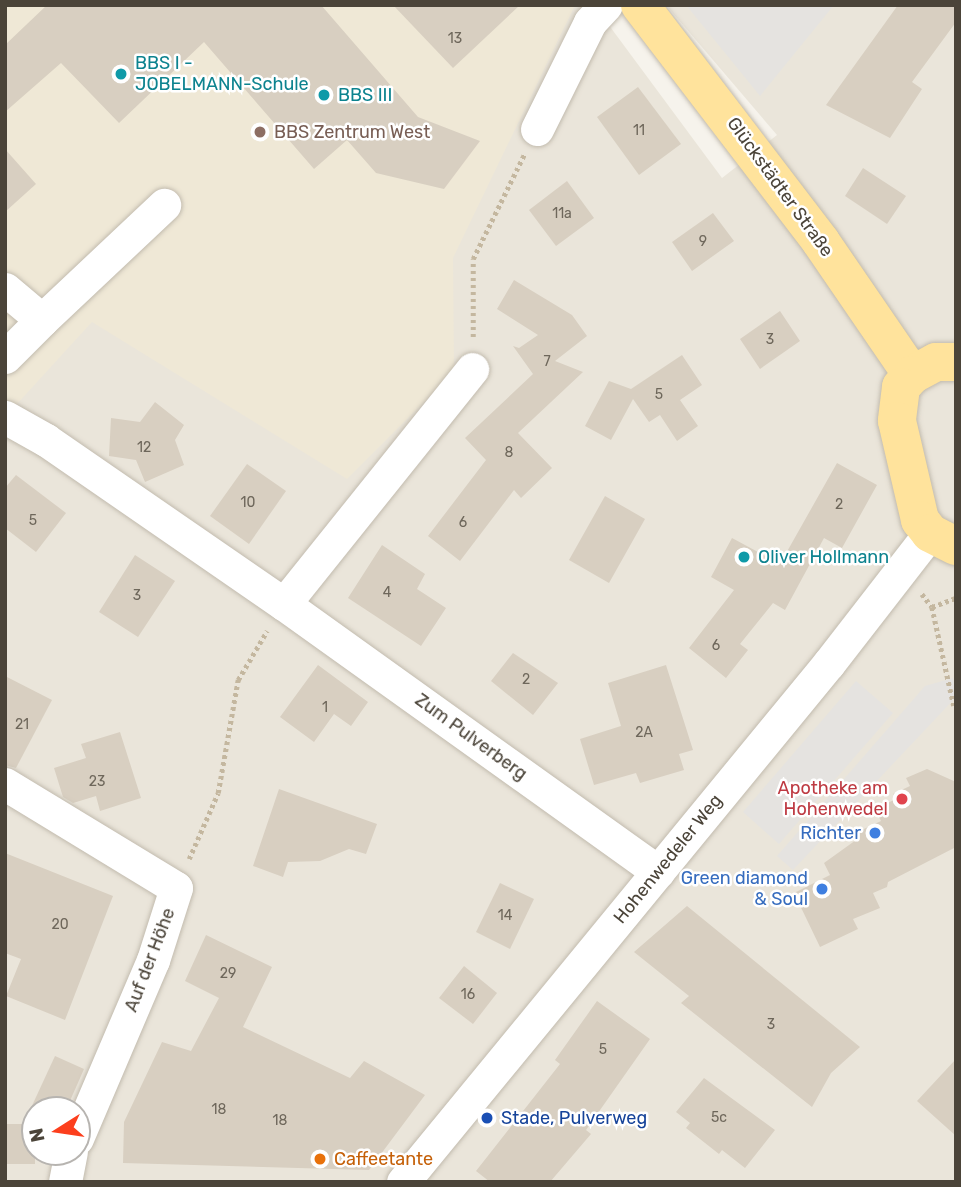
<!DOCTYPE html>
<meta charset="utf-8">
<style>
body{margin:0}
#map{position:relative;width:961px;height:1187px;overflow:hidden;background:#f6f3ec;font-family:Rubik,sans-serif}
div>[style]{position:absolute}
[style*='--x']{left:calc(var(--x)*1px);top:calc(var(--y)*1px);width:calc(var(--w)*1px);rotate:calc(var(--a)*1deg)}
.residential>*{inset:0;background:#eae5da}
.education>*{inset:0;background:#efe8d6}
.parking>*{inset:0;background:#e5e3e0}
.building>*{inset:0;background:#d8cfc1}
.path>*{height:4.5px;margin-top:-2.25px;transform-origin:0;background:repeating-linear-gradient(90deg,#c4b79f 0 3.5px,transparent 0 7px)}
.roads{filter:drop-shadow(0 0 2px #c2bbae) drop-shadow(0 0 2px #c2bbae)}
.minor>*{height:33px;margin:-16.5px;padding:0 16.5px;transform-origin:16.5px;border-radius:16.5px;background:#fff}
.major>*{height:38px;margin:-19px;padding:0 19px;transform-origin:19px;border-radius:19px;background:#ffe39c}
.dots>*{width:19px;height:19px;translate:-50% -50%;box-sizing:border-box;border:4px solid #fff;border-radius:50%}
span{translate:-50% -50%;white-space:nowrap;text-align:center;line-height:1.15;-webkit-text-stroke:5px #fff;paint-order:stroke}
.number-label{font-size:14px;color:#6e675b}
.number-label span{-webkit-text-stroke-width:0}
.culture-label{font-size:18px;color:#0d838f}
.left{translate:0 -50%;text-align:left}
.education-label{font-size:18px;color:#785e54}
.street-label{font-size:18px;color:#4b4439}
.health-label{font-size:18px;color:#be3a42}
.right{translate:-100% -50%;text-align:right}
.shop-label{font-size:18px;color:#366cbe}
.transit-label{font-size:18px;color:#164399}
.food-label{font-size:18px;color:#c56008}
.frame{position:absolute;inset:0;border:7px solid #4b4439;pointer-events:none}
.north{position:absolute;left:21px;top:1096px;width:70px;height:70px;box-sizing:border-box;background:#fff;border:2px solid #b7b4b0;border-radius:50%;rotate:258deg;font-size:19px;font-weight:700;line-height:28px;text-align:center;color:#4b4439}
.north::after{content:'';display:block;margin:auto;width:24px;height:32px;background:#fc3f1d;clip-path:polygon(50% 0,100% 100%,50% 72%,0 100%)}
</style>
<div id="map">
<div class="residential">
<div style="clip-path:polygon(evenodd,5px 5px,594px 5px,722px 178px,777px 135px,666px 5px,956px 5px,956px 1182px,5px 1182px,5px 5px,35px 1110px,77px 1110px,77px 1152px,35px 1152px,35px 1110px)"></div>
</div>
<div class="education">
<div style="clip-path:polygon(5px 5px,575px 5px,453px 258px,454px 372px,347px 479px,92px 322px,5px 417px)"></div>
</div>
<div class="parking">
<div style="clip-path:polygon(686px 5px,834px 5px,760px 96px)"></div>
<div style="clip-path:polygon(953px 678px,956px 697px,793px 870px,777px 856px,925px 686px)"></div>
<div style="clip-path:polygon(856px 681px,893px 713px,779px 844px,743px 812px)"></div>
</div>
<div class="building">
<div style="clip-path:polygon(47px 5px,321px 5px,418px 117px,480px 141px,444px 189px,376px 173px,347px 140px,314px 169px,204px 42px,119px 123px,61px 63px,5px 112px,5px 45px)"></div>
<div style="clip-path:polygon(393px 5px,520px 5px,453px 68px)"></div>
<div style="clip-path:polygon(898px 5px,956px 5px,956px 22px,912px 82px,922px 89px,890px 138px,826px 105px)"></div>
<div style="clip-path:polygon(638px 87px,681px 144px,639px 175px,597px 117px)"></div>
<div style="clip-path:polygon(5px 149px,36px 184px,5px 212px)"></div>
<div style="clip-path:polygon(863px 168px,906px 196px,887px 224px,845px 196px)"></div>
<div style="clip-path:polygon(567px 181px,594px 218px,556px 246px,529px 210px)"></div>
<div style="clip-path:polygon(713px 213px,734px 241px,692px 271px,672px 242px)"></div>
<div style="clip-path:polygon(514px 280px,572px 315px,587px 336px,555px 361px,583px 372px,518px 433px,552px 468px,521px 498px,514px 490px,460px 561px,428px 536px,486px 460px,465px 438px,533px 374px,513px 346px,519px 348px,538px 335px,497px 309px)"></div>
<div style="clip-path:polygon(780px 311px,800px 341px,760px 369px,740px 339px)"></div>
<div style="clip-path:polygon(682px 355px,702px 385px,680px 400px,698px 426px,677px 441px,660px 415px,649px 422px,633px 399px,611px 440px,585px 426px,609px 381px,631px 389px)"></div>
<div style="clip-path:polygon(155px 402px,184px 425px,175px 440px,184px 465px,145px 482px,136px 460px,109px 456px,111px 418px,140px 422px)"></div>
<div style="clip-path:polygon(837px 463px,877px 485px,842px 548px,824px 538px,785px 610px,773px 603px,740px 644px,748px 650px,726px 678px,689px 648px,734px 590px,711px 577px,732px 538px,780px 564px)"></div>
<div style="clip-path:polygon(247px 464px,286px 491px,249px 544px,210px 516px)"></div>
<div style="clip-path:polygon(16px 475px,66px 513px,36px 552px,5px 528px,5px 488px)"></div>
<div style="clip-path:polygon(605px 496px,645px 519px,609px 583px,569px 560px)"></div>
<div style="clip-path:polygon(382px 545px,425px 574px,417px 589px,446px 608px,421px 646px,348px 598px)"></div>
<div style="clip-path:polygon(135px 555px,175px 581px,138px 637px,99px 612px)"></div>
<div style="clip-path:polygon(513px 653px,558px 683px,533px 715px,491px 681px)"></div>
<div style="clip-path:polygon(318px 665px,368px 702px,351px 726px,334px 714px,314px 742px,280px 717px)"></div>
<div style="clip-path:polygon(666px 665px,693px 750px,679px 754px,684px 770px,640px 783px,636px 773px,594px 785px,580px 739px,621px 726px,608px 683px)"></div>
<div style="clip-path:polygon(5px 676px,52px 700px,16px 768px,5px 765px)"></div>
<div style="clip-path:polygon(120px 732px,141px 798px,100px 811px,96px 796px,73px 803px,63px 797px,54px 768px,86px 758px,81px 744px)"></div>
<div style="clip-path:polygon(927px 769px,956px 782px,956px 847px,888px 882px,887px 887px,873px 893px,880px 908px,853px 919px,858px 929px,820px 947px,794px 893px,830px 875px,824px 863px,856px 840px,853px 834px,881px 821px,875px 809px,896px 799px,893px 794px,910px 786px,906px 778px)"></div>
<div style="clip-path:polygon(279px 789px,377px 824px,366px 854px,349px 849px,320px 861px,288px 862px,283px 877px,253px 866px)"></div>
<div style="clip-path:polygon(5px 853px,113px 896px,65px 1020px,6px 996px,21px 959px,5px 953px)"></div>
<div style="clip-path:polygon(500px 883px,534px 899px,510px 949px,476px 932px)"></div>
<div style="clip-path:polygon(687px 906px,860px 1047px,831px 1073px,812px 1107px,681px 1003px,689px 996px,634px 952px)"></div>
<div style="clip-path:polygon(206px 935px,272px 967px,243px 1027px,350px 1078px,364px 1061px,425px 1095px,369px 1170px,123px 1163px,124px 1122px,162px 1042px,191px 1051px,219px 998px,185px 981px)"></div>
<div style="clip-path:polygon(464px 966px,497px 993px,473px 1024px,439px 998px)"></div>
<div style="clip-path:polygon(597px 1001px,650px 1039px,586px 1130px,591px 1134px,550px 1182px,490px 1182px,476px 1171px,560px 1064px,555px 1060px)"></div>
<div style="clip-path:polygon(55px 1056px,84px 1069px,66px 1110px,30px 1110px)"></div>
<div style="clip-path:polygon(956px 1059px,956px 1136px,917px 1101px)"></div>
<div style="clip-path:polygon(704px 1078px,775px 1130px,745px 1168px,722px 1150px,719px 1154px,686px 1128px,690px 1123px,676px 1112px)"></div>
<div style="clip-path:polygon(5px 1124px,35px 1124px,35px 1164px,5px 1164px)"></div>
</div>
<div class="path">
<div style="--x:473;--y:337;--w:78;--a:-90"></div>
<div style="--x:473;--y:259;--w:116;--a:-63.9"></div>
<div style="--x:922;--y:594;--w:16;--a:52"></div>
<div style="--x:932;--y:607;--w:101;--a:77.5"></div>
<div style="--x:932;--y:607;--w:26;--a:-21"></div>
<div style="--x:189;--y:859;--w:72;--a:-66.3"></div>
<div style="--x:218;--y:793;--w:115;--a:-80"></div>
<div style="--x:238;--y:680;--w:57;--a:-59.4"></div>
</div>
<div class="roads">
<div class="minor">
<div style="--x:537;--y:129;--w:119;--a:-63.6"></div>
<div style="--x:590;--y:22;--w:23;--a:-47"></div>
<div style="--x:5;--y:289;--w:48;--a:40"></div>
<div style="--x:42;--y:320;--w:168;--a:-43.3"></div>
<div style="--x:5;--y:357;--w:52;--a:-45"></div>
<div style="--x:5;--y:417;--w:47;--a:29.3"></div>
<div style="--x:46;--y:440;--w:289;--a:34.6"></div>
<div style="--x:284;--y:604;--w:460;--a:35.6"></div>
<div style="--x:284;--y:604;--w:301;--a:-51.3"></div>
<div style="--x:5;--y:784;--w:200;--a:31.3"></div>
<div style="--x:176;--y:888;--w:76;--a:107.7"></div>
<div style="--x:153;--y:960;--w:194;--a:113.1"></div>
<div style="--x:65;--y:1182;--w:31;--a:-79"></div>
<div style="--x:403;--y:1182;--w:671;--a:-50.62"></div>
<div style="--x:829;--y:663;--w:165;--a:-52.2"></div>
</div>
<div class="major">
<div style="--x:640;--y:5;--w:298;--a:52.6"></div>
<div style="--x:821;--y:242;--w:161;--a:55.6"></div>
<div style="--x:956;--y:362;--w:20;--a:180"></div>
<div style="--x:936;--y:362;--w:27;--a:152"></div>
<div style="--x:912;--y:375;--w:16;--a:133"></div>
<div style="--x:901;--y:387;--w:34;--a:97"></div>
<div style="--x:897;--y:421;--w:102;--a:76.9"></div>
<div style="--x:920;--y:520;--w:16;--a:52"></div>
<div style="--x:930;--y:533;--w:29;--a:27"></div>
</div>
</div>
<div class="dots">
<div style="left:121px;top:74px;background:#0f9aa8"></div>
<div style="left:324px;top:95px;background:#0f9aa8"></div>
<div style="left:260px;top:132px;background:#8d6e63"></div>
<div style="left:744px;top:557px;background:#0f9aa8"></div>
<div style="left:902px;top:799px;background:#e0444e"></div>
<div style="left:875px;top:833px;background:#3f7fe0"></div>
<div style="left:822px;top:889px;background:#3f7fe0"></div>
<div style="left:487px;top:1118px;background:#1a4fb4"></div>
<div style="left:320px;top:1159px;background:#e8710a"></div>
</div>
<div class="number-label">
<span style="left:455px;top:39px">13</span>
<span style="left:639px;top:131px">11</span>
<span style="left:562px;top:214px">11a</span>
<span style="left:703px;top:242px">9</span>
<span style="left:770px;top:340px">3</span>
<span style="left:547px;top:362px">7</span>
<span style="left:659px;top:395px">5</span>
<span style="left:144px;top:448px">12</span>
<span style="left:509px;top:453px">8</span>
<span style="left:248px;top:503px">10</span>
<span style="left:839px;top:505px">2</span>
<span style="left:33px;top:521px">5</span>
<span style="left:463px;top:523px">6</span>
<span style="left:387px;top:593px">4</span>
<span style="left:137px;top:596px">3</span>
<span style="left:716px;top:646px">6</span>
<span style="left:526px;top:680px">2</span>
<span style="left:325px;top:708px">1</span>
<span style="left:22px;top:725px">21</span>
<span style="left:644px;top:733px">2A</span>
<span style="left:97px;top:782px">23</span>
<span style="left:505px;top:916px">14</span>
<span style="left:60px;top:925px">20</span>
<span style="left:228px;top:974px">29</span>
<span style="left:468px;top:995px">16</span>
<span style="left:771px;top:1025px">3</span>
<span style="left:603px;top:1050px">5</span>
<span style="left:219px;top:1110px">18</span>
<span style="left:719px;top:1118px">5c</span>
<span style="left:280px;top:1121px">18</span>
</div>
<div class="culture-label">
<span class="left" style="left:135px;top:74px">BBS I -<br>JOBELMANN-Schule</span>
<span class="left" style="left:338px;top:95px">BBS III</span>
<span class="left" style="left:758px;top:557px">Oliver Hollmann</span>
</div>
<div class="education-label">
<span class="left" style="left:274px;top:132px">BBS Zentrum West</span>
</div>
<div class="street-label">
<span style="left:780px;top:187px;rotate:54deg">Glückstädter Straße</span>
<span style="left:471px;top:737px;rotate:36deg">Zum Pulverberg</span>
<span style="left:668px;top:859px;rotate:-51deg">Hohenwedeler Weg</span>
<span style="left:150px;top:960px;rotate:-69deg">Auf der Höhe</span>
</div>
<div class="health-label">
<span class="right" style="left:888px;top:799px">Apotheke am<br>Hohenwedel</span>
</div>
<div class="shop-label">
<span class="right" style="left:861px;top:833px">Richter</span>
<span class="right" style="left:808px;top:889px">Green diamond<br>&amp; Soul</span>
</div>
<div class="transit-label">
<span class="left" style="left:501px;top:1118px">Stade, Pulverweg</span>
</div>
<div class="food-label">
<span class="left" style="left:334px;top:1159px">Caffeetante</span>
</div>
<div class="frame"></div>
<div class="north">N</div>
</div>
